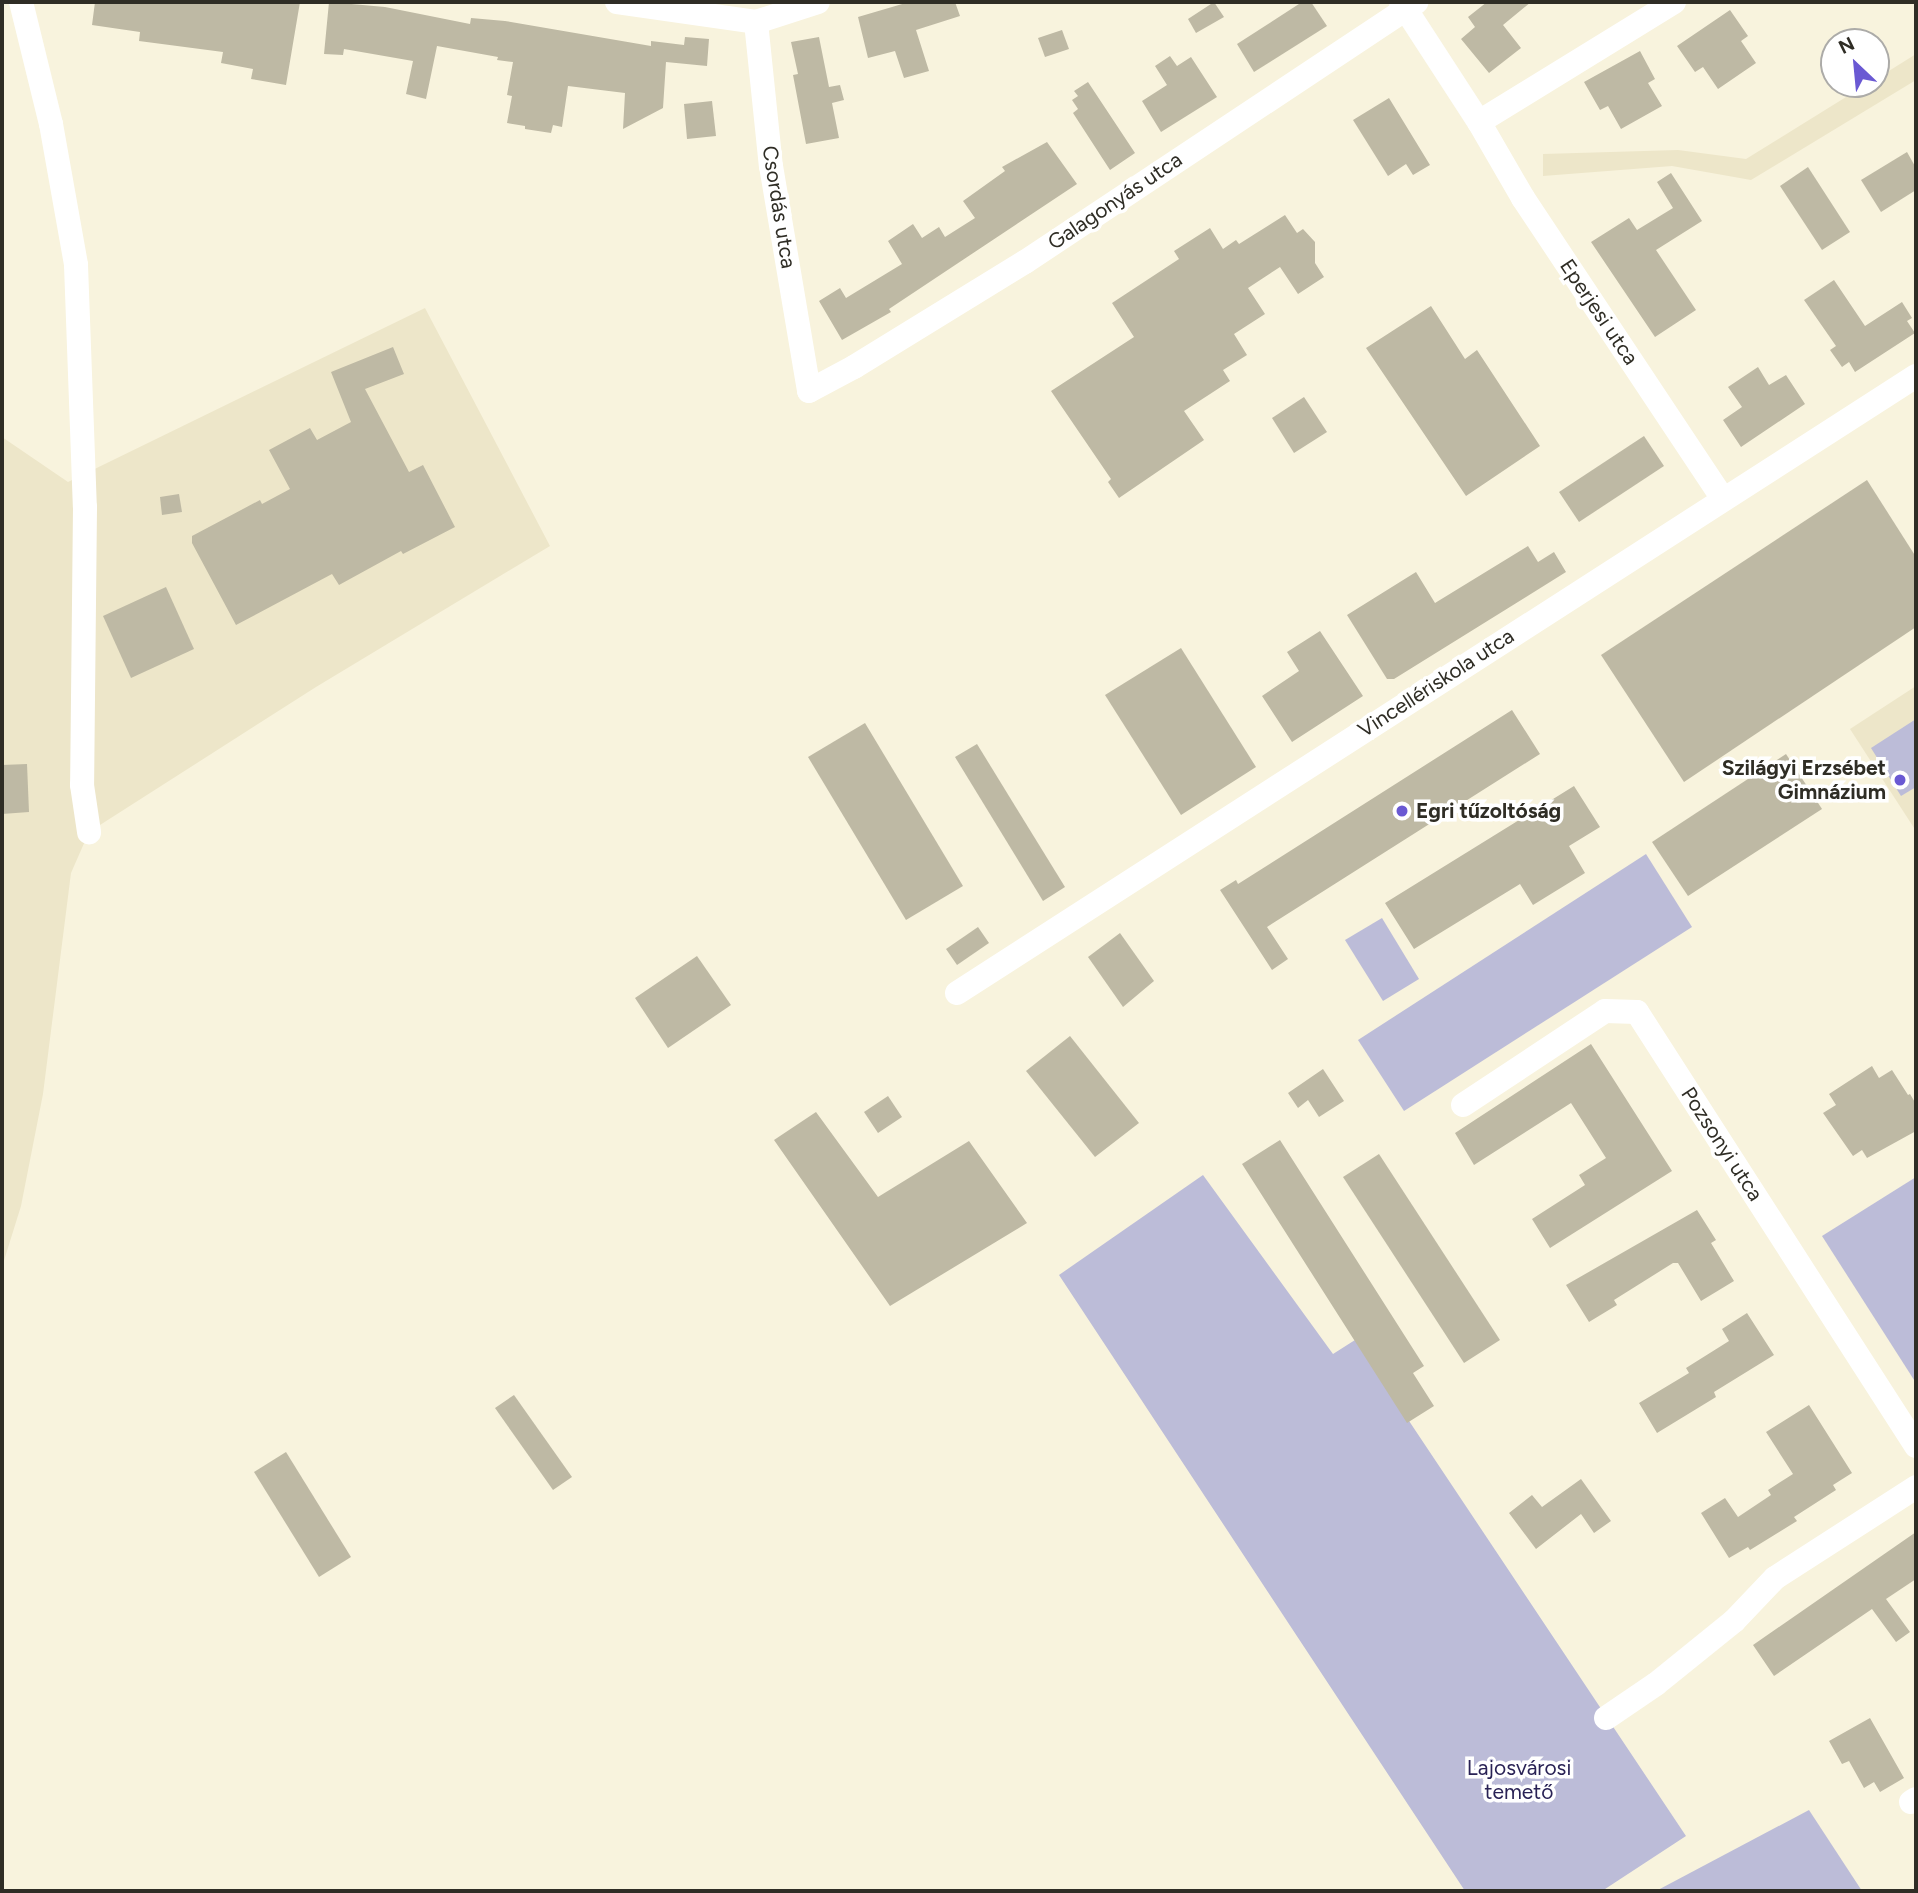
<!DOCTYPE html>
<meta charset="utf-8">
<style>
body{margin:0}
#map{position:relative;width:1918px;height:1893px;overflow:hidden;background:#f8f3dd;font-family:Figtree,sans-serif}
div>[style]{position:absolute}
[style*='--x']{left:calc(var(--x)*1px);top:calc(var(--y)*1px);width:calc(var(--w)*1px);rotate:calc(var(--a)*1deg)}
.built>*{inset:0;background:#ede6c9}
.green>*{inset:0;background:#bcbcd8}
.building>*{inset:0;background:#beb9a4}
.street>*{height:24px;margin:-12px;padding:0 12px;transform-origin:12px;border-radius:12px;background:#fff}
.dots>*{width:19px;height:19px;translate:-50% -50%;box-sizing:border-box;border:4px solid #fff;border-radius:50%}
span{translate:-50% -50%;white-space:nowrap;text-align:center;line-height:1.15;-webkit-text-stroke:7px #fff;paint-order:stroke}
.street-label{font-size:21px;color:#2f2d25}
.poi-label{font-size:21px;color:#2f2d25;font-weight:700}
.right{translate:-100% -50%;text-align:right}
.left{translate:0 -50%;text-align:left}
.park-label{font-size:21px;color:#292255}
.frame{position:absolute;inset:0;border:4px solid #2f2d25;pointer-events:none}
.north{position:absolute;left:1820px;top:28px;width:70px;height:70px;box-sizing:border-box;background:#fff;border:2px solid #acaba8;border-radius:50%;rotate:334deg;font-size:19px;font-weight:700;line-height:28px;text-align:center;color:#2f2d25}
.north::after{content:'';display:block;margin:auto;width:24px;height:32px;background:#6a59d3;clip-path:polygon(50% 0,100% 100%,50% 72%,0 100%)}
</style>
<div id="map">
<div class="built">
<div style="clip-path:polygon(1916px 54px,1916px 80px,1751px 180px,1672px 166px,1543px 176px,1543px 154px,1678px 150px,1746px 159px,1867px 84px,1876px 84px,1876px 79px)"></div>
<div style="clip-path:polygon(425px 308px,550px 546px,316px 687px,89px 832px,71px 873px,43px 1094px,21px 1206px,2px 1267px,2px 437px,68px 482px)"></div>
<div style="clip-path:polygon(1916px 686px,1916px 831px,1850px 729px)"></div>
</div>
<div class="green">
<div style="clip-path:polygon(1916px 719px,1916px 787px,1901px 796px,1871px 748px)"></div>
<div style="clip-path:polygon(1646px 854px,1692px 927px,1404px 1111px,1358px 1040px)"></div>
<div style="clip-path:polygon(1382px 918px,1419px 979px,1383px 1001px,1345px 940px)"></div>
<div style="clip-path:polygon(1203px 1175px,1333px 1354px,1355px 1340px,1686px 1836px,1602px 1891px,1465px 1891px,1059px 1275px)"></div>
<div style="clip-path:polygon(1916px 1177px,1916px 1383px,1822px 1236px)"></div>
<div style="clip-path:polygon(1809px 1810px,1862px 1891px,1656px 1891px)"></div>
</div>
<div class="building">
<div style="clip-path:polygon(95px 2px,300px 2px,286px 85px,251px 79px,253px 69px,221px 63px,223px 52px,139px 41px,140px 32px,92px 25px)"></div>
<div style="clip-path:polygon(329px 2px,385px 7px,470px 24px,471px 18px,505px 21px,651px 46px,651px 41px,684px 45px,685px 37px,709px 39px,707px 66px,666px 62px,663px 108px,623px 129px,625px 93px,568px 86px,562px 127px,553px 125px,551px 133px,525px 129px,525px 126px,507px 123px,512px 96px,507px 95px,513px 62px,497px 60px,498px 57px,437px 46px,426px 99px,406px 94px,413px 61px,344px 49px,343px 55px,324px 54px)"></div>
<div style="clip-path:polygon(909px 2px,955px 2px,960px 16px,916px 30px,929px 71px,904px 78px,895px 51px,868px 58px,858px 17px)"></div>
<div style="clip-path:polygon(1214px 2px,1224px 17px,1196px 33px,1188px 19px)"></div>
<div style="clip-path:polygon(1302px 2px,1311px 2px,1327px 26px,1254px 72px,1237px 44px)"></div>
<div style="clip-path:polygon(1487px 2px,1531px 2px,1503px 25px,1521px 48px,1489px 73px,1461px 39px,1475px 27px,1468px 17px)"></div>
<div style="clip-path:polygon(1730px 10px,1748px 36px,1741px 41px,1756px 63px,1718px 89px,1703px 67px,1695px 72px,1677px 46px)"></div>
<div style="clip-path:polygon(1062px 30px,1069px 49px,1045px 57px,1038px 38px)"></div>
<div style="clip-path:polygon(819px 37px,829px 87px,840px 85px,844px 100px,832px 103px,839px 138px,806px 144px,793px 75px,798px 74px,791px 42px)"></div>
<div style="clip-path:polygon(1640px 51px,1655px 79px,1648px 83px,1662px 106px,1621px 129px,1608px 106px,1600px 110px,1584px 82px)"></div>
<div style="clip-path:polygon(1170px 56px,1177px 66px,1191px 57px,1217px 97px,1161px 132px,1142px 101px,1167px 85px,1155px 66px)"></div>
<div style="clip-path:polygon(1088px 82px,1135px 153px,1110px 170px,1073px 113px,1078px 109px,1072px 100px,1078px 96px,1074px 91px)"></div>
<div style="clip-path:polygon(1389px 98px,1430px 165px,1413px 175px,1406px 164px,1388px 176px,1353px 120px)"></div>
<div style="clip-path:polygon(712px 101px,716px 136px,687px 139px,684px 104px)"></div>
<div style="clip-path:polygon(1047px 142px,1077px 184px,889px 309px,891px 312px,842px 340px,819px 301px,840px 288px,846px 298px,902px 264px,888px 241px,913px 224px,922px 238px,939px 227px,945px 237px,975px 218px,963px 201px,1005px 171px,1002px 167px)"></div>
<div style="clip-path:polygon(1907px 152px,1916px 168px,1916px 190px,1881px 212px,1861px 180px)"></div>
<div style="clip-path:polygon(1808px 167px,1850px 232px,1822px 250px,1780px 186px)"></div>
<div style="clip-path:polygon(1671px 173px,1702px 221px,1656px 250px,1696px 310px,1655px 337px,1591px 242px,1629px 218px,1637px 230px,1673px 208px,1657px 182px)"></div>
<div style="clip-path:polygon(1285px 215px,1297px 233px,1303px 229px,1315px 242px,1315px 263px,1324px 277px,1298px 294px,1280px 267px,1248px 288px,1265px 314px,1234px 334px,1247px 355px,1223px 370px,1230px 381px,1184px 411px,1204px 440px,1119px 498px,1108px 482px,1111px 479px,1051px 391px,1134px 337px,1112px 303px,1179px 259px,1174px 251px,1210px 228px,1223px 249px,1236px 240px,1239px 244px)"></div>
<div style="clip-path:polygon(1834px 280px,1865px 326px,1902px 302px,1912px 318px,1907px 321px,1915px 333px,1855px 372px,1849px 362px,1842px 367px,1830px 350px,1836px 346px,1804px 300px)"></div>
<div style="clip-path:polygon(1431px 306px,1465px 359px,1477px 350px,1540px 446px,1466px 496px,1366px 348px)"></div>
<div style="clip-path:polygon(393px 347px,404px 374px,365px 389px,409px 472px,423px 465px,455px 527px,403px 554px,401px 551px,339px 585px,332px 574px,236px 625px,192px 543px,192px 536px,260px 500px,262px 504px,290px 489px,269px 450px,310px 428px,317px 440px,351px 422px,331px 372px)"></div>
<div style="clip-path:polygon(1758px 367px,1769px 385px,1786px 375px,1805px 404px,1741px 447px,1723px 420px,1742px 407px,1728px 387px)"></div>
<div style="clip-path:polygon(1304px 397px,1327px 432px,1294px 453px,1272px 418px)"></div>
<div style="clip-path:polygon(1644px 436px,1664px 466px,1579px 522px,1559px 492px)"></div>
<div style="clip-path:polygon(1867px 480px,1916px 557px,1916px 627px,1684px 782px,1601px 655px)"></div>
<div style="clip-path:polygon(179px 494px,182px 512px,162px 515px,160px 497px)"></div>
<div style="clip-path:polygon(1528px 546px,1538px 562px,1554px 552px,1566px 572px,1394px 679px,1387px 679px,1347px 615px,1416px 572px,1435px 603px)"></div>
<div style="clip-path:polygon(166px 587px,194px 649px,131px 678px,103px 616px)"></div>
<div style="clip-path:polygon(1320px 631px,1363px 696px,1292px 742px,1262px 696px,1299px 671px,1287px 652px)"></div>
<div style="clip-path:polygon(1181px 648px,1256px 767px,1181px 815px,1105px 695px)"></div>
<div style="clip-path:polygon(1512px 710px,1540px 754px,1267px 927px,1288px 959px,1272px 970px,1220px 890px,1236px 880px,1238px 884px)"></div>
<div style="clip-path:polygon(865px 723px,963px 886px,906px 920px,808px 757px)"></div>
<div style="clip-path:polygon(977px 744px,1065px 887px,1043px 901px,955px 757px)"></div>
<div style="clip-path:polygon(1786px 754px,1822px 809px,1688px 896px,1652px 842px)"></div>
<div style="clip-path:polygon(27px 764px,29px 812px,2px 814px,2px 765px)"></div>
<div style="clip-path:polygon(1574px 786px,1600px 827px,1569px 846px,1585px 873px,1533px 905px,1520px 884px,1414px 949px,1385px 903px)"></div>
<div style="clip-path:polygon(978px 927px,989px 943px,957px 965px,946px 949px)"></div>
<div style="clip-path:polygon(1120px 933px,1154px 981px,1123px 1007px,1088px 957px)"></div>
<div style="clip-path:polygon(697px 956px,731px 1005px,668px 1048px,635px 998px)"></div>
<div style="clip-path:polygon(1070px 1036px,1139px 1123px,1095px 1157px,1026px 1071px)"></div>
<div style="clip-path:polygon(1591px 1044px,1672px 1171px,1550px 1248px,1532px 1219px,1585px 1185px,1579px 1175px,1606px 1158px,1571px 1103px,1474px 1165px,1455px 1133px)"></div>
<div style="clip-path:polygon(1872px 1066px,1879px 1078px,1892px 1070px,1908px 1095px,1910px 1094px,1916px 1104px,1916px 1131px,1867px 1158px,1862px 1150px,1853px 1156px,1823px 1113px,1836px 1105px,1829px 1094px)"></div>
<div style="clip-path:polygon(1323px 1069px,1344px 1101px,1319px 1117px,1308px 1100px,1298px 1108px,1288px 1093px)"></div>
<div style="clip-path:polygon(888px 1096px,902px 1117px,878px 1133px,864px 1112px)"></div>
<div style="clip-path:polygon(816px 1112px,878px 1197px,969px 1141px,1027px 1223px,890px 1306px,774px 1140px)"></div>
<div style="clip-path:polygon(1280px 1140px,1424px 1366px,1413px 1373px,1434px 1406px,1407px 1423px,1242px 1164px)"></div>
<div style="clip-path:polygon(1379px 1154px,1500px 1340px,1464px 1363px,1343px 1177px)"></div>
<div style="clip-path:polygon(1697px 1210px,1716px 1240px,1711px 1243px,1734px 1281px,1701px 1301px,1678px 1263px,1673px 1263px,1614px 1300px,1617px 1305px,1589px 1322px,1566px 1285px)"></div>
<div style="clip-path:polygon(1747px 1313px,1774px 1355px,1714px 1392px,1716px 1397px,1657px 1433px,1639px 1403px,1689px 1373px,1686px 1368px,1729px 1341px,1722px 1329px)"></div>
<div style="clip-path:polygon(514px 1395px,572px 1477px,553px 1490px,495px 1408px)"></div>
<div style="clip-path:polygon(1809px 1405px,1852px 1473px,1833px 1485px,1836px 1490px,1794px 1517px,1797px 1521px,1750px 1550px,1748px 1547px,1729px 1558px,1701px 1513px,1725px 1498px,1738px 1517px,1771px 1495px,1768px 1490px,1793px 1474px,1766px 1432px)"></div>
<div style="clip-path:polygon(286px 1452px,351px 1557px,319px 1577px,254px 1472px)"></div>
<div style="clip-path:polygon(1581px 1479px,1611px 1521px,1594px 1533px,1581px 1514px,1536px 1549px,1509px 1513px,1532px 1495px,1542px 1507px)"></div>
<div style="clip-path:polygon(1916px 1532px,1916px 1579px,1886px 1599px,1910px 1632px,1896px 1642px,1872px 1609px,1774px 1676px,1753px 1645px)"></div>
<div style="clip-path:polygon(1870px 1718px,1904px 1778px,1880px 1792px,1874px 1782px,1864px 1788px,1849px 1761px,1842px 1764px,1829px 1741px)"></div>
</div>
<div class="street">
<div style="--x:21;--y:2;--w:126;--a:76.2"></div>
<div style="--x:51;--y:124;--w:143;--a:79.9"></div>
<div style="--x:76;--y:265;--w:242;--a:87.9"></div>
<div style="--x:85;--y:507;--w:278;--a:90.6"></div>
<div style="--x:82;--y:785;--w:48;--a:81.5"></div>
<div style="--x:617;--y:2;--w:140;--a:8.2"></div>
<div style="--x:756;--y:22;--w:65;--a:-17.9"></div>
<div style="--x:1401;--y:2;--w:143;--a:57"></div>
<div style="--x:1479;--y:122;--w:88;--a:59.9"></div>
<div style="--x:1523;--y:198;--w:361;--a:56.4"></div>
<div style="--x:756;--y:22;--w:145;--a:84.1"></div>
<div style="--x:771;--y:166;--w:228;--a:80.4"></div>
<div style="--x:809;--y:391;--w:51;--a:-28.1"></div>
<div style="--x:854;--y:367;--w:201;--a:-31.6"></div>
<div style="--x:1025;--y:262;--w:470;--a:-33.6"></div>
<div style="--x:1479;--y:122;--w:229;--a:-31.6"></div>
<div style="--x:957;--y:993;--w:1140;--a:-32.76"></div>
<div style="--x:1463;--y:1105;--w:170;--a:-33.5"></div>
<div style="--x:1605;--y:1011;--w:32;--a:2"></div>
<div style="--x:1637;--y:1012;--w:516;--a:57.26"></div>
<div style="--x:1606;--y:1718;--w:60;--a:-34.2"></div>
<div style="--x:1656;--y:1684;--w:100;--a:-38.9"></div>
<div style="--x:1734;--y:1621;--w:59;--a:-46.4"></div>
<div style="--x:1775;--y:1578;--w:168;--a:-32.8"></div>
<div style="--x:1911;--y:1802;--w:6;--a:-31"></div>
</div>
<div class="dots">
<div style="left:1900px;top:780px;background:#6a59d3"></div>
<div style="left:1402px;top:811px;background:#6a59d3"></div>
</div>
<div class="street-label">
<span style="left:1115px;top:201px;rotate:-34deg">Galagonyás utca</span>
<span style="left:779px;top:207px;rotate:81deg">Csordás utca</span>
<span style="left:1599px;top:312px;rotate:56deg">Eperjesi utca</span>
<span style="left:1436px;top:683px;rotate:-33deg">Vincellériskola utca</span>
<span style="left:1722px;top:1144px;rotate:57deg">Pozsonyi utca</span>
</div>
<div class="poi-label">
<span class="right" style="left:1886px;top:780px">Szilágyi Erzsébet<br>Gimnázium</span>
<span class="left" style="left:1416px;top:811px">Egri tűzoltóság</span>
</div>
<div class="park-label">
<span style="left:1519px;top:1780px">Lajosvárosi<br>temető</span>
</div>
<div class="frame"></div>
<div class="north">N</div>
</div>
